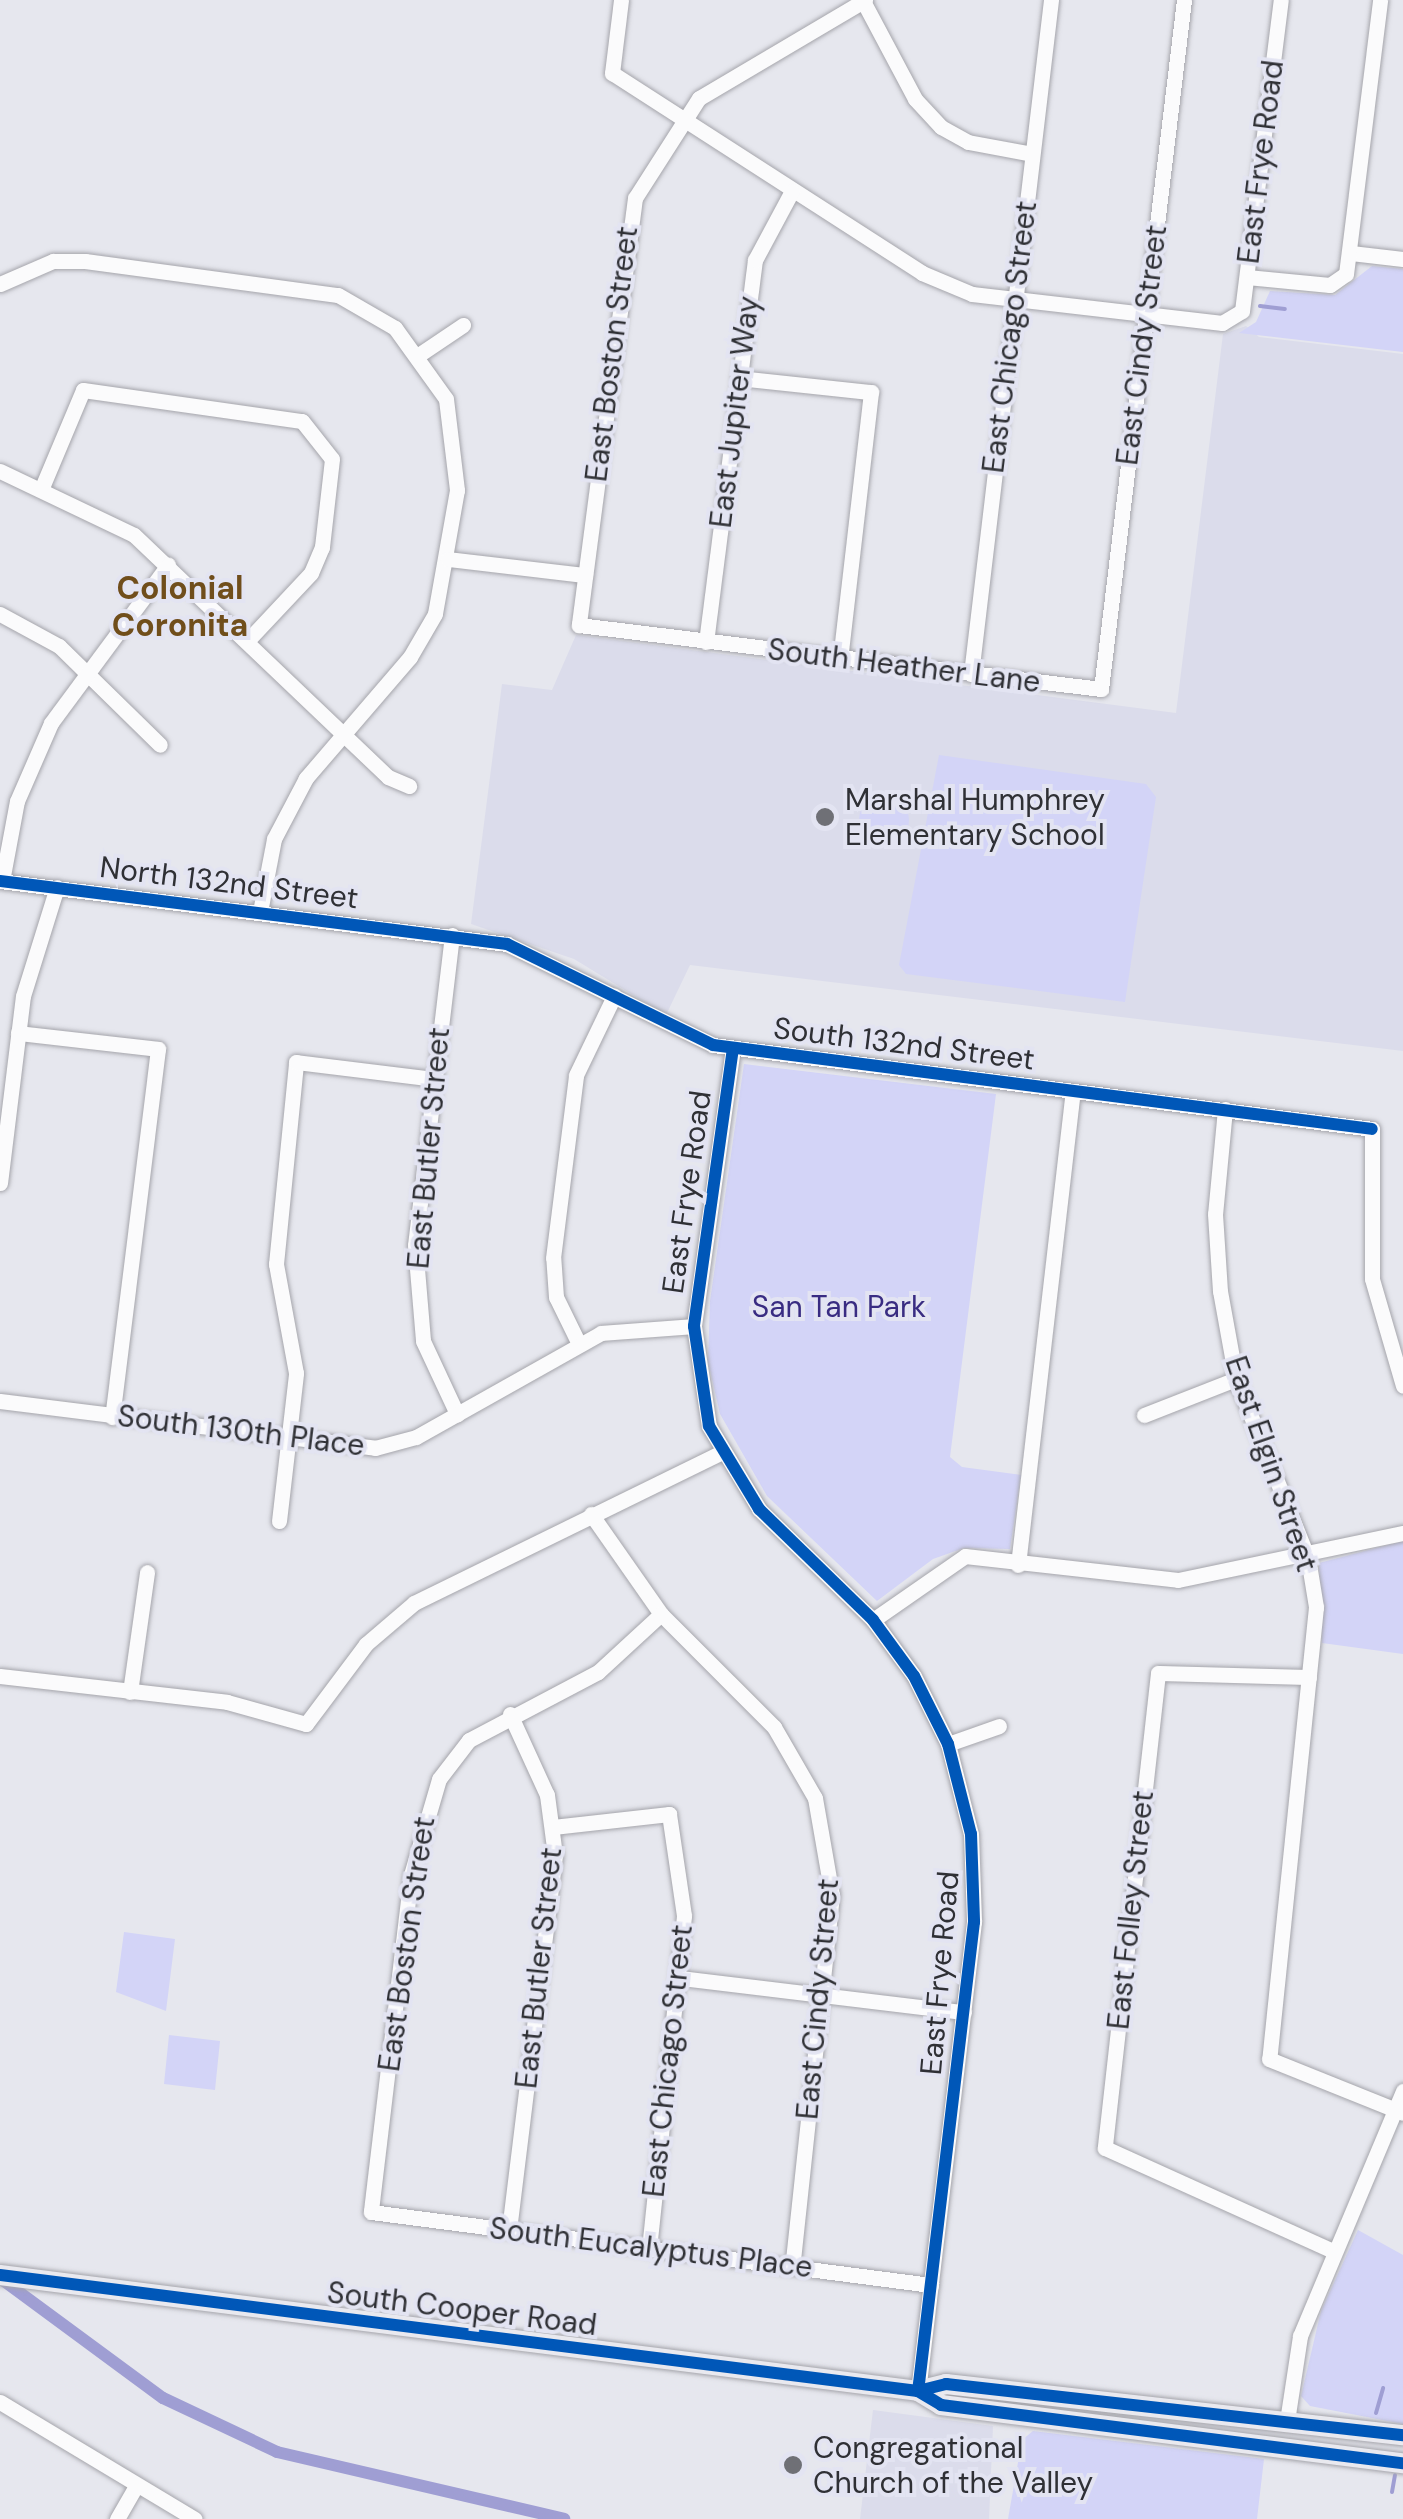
<!DOCTYPE html>
<style>
body{margin:0}
#map{position:relative;width:1403px;height:2519px;overflow:hidden;background:#e6e7ee;font-family:"DM Sans",sans-serif}
div>[style]{position:absolute}
[style*='--x']{left:calc(var(--x)*1px);top:calc(var(--y)*1px);width:calc(var(--w)*1px);rotate:calc(var(--a)*1deg)}
.built>*{inset:0;background:#dbdceb}
.green>*{inset:0;background:#d3d4f7}
.round{border-radius:50%}
.stream>*{height:4px;margin:-2px;padding:0 2px;transform-origin:2px;border-radius:2px;background:#9f9ed3}
.canal>*{height:12px;margin:-6px;padding:0 6px;transform-origin:6px;border-radius:6px;background:#9f9ed3}
.roads{filter:drop-shadow(0 0 2px #a5a5ab) drop-shadow(0 0 2px #a5a5ab)}
.minor>*{height:15px;margin:-7.5px;padding:0 7.5px;transform-origin:7.5px;border-radius:7.5px;background:#fbfbfc}
.major>*{height:20px;margin:-10px;padding:0 10px;transform-origin:10px;border-radius:10px;background:#e9e9ef}
.cycleway>*{height:12px;margin:-6px;padding:0 6px;transform-origin:6px;border-radius:6px;background:#0057b8}
.dots>*{width:28px;height:28px;translate:-50% -50%;box-sizing:border-box;border:5px solid #e3e4f2;border-radius:50%}
span{translate:-50% -50%;white-space:nowrap;text-align:center;line-height:1.15;-webkit-text-stroke:8px #e3e4f2;paint-order:stroke}
.street-label{font-size:30px;color:#2f3035}
.poi-label{font-size:30px;color:#2f3035}
.left{translate:0 -50%;text-align:left}
.park-label{font-size:30px;color:#392c82}
.neighbourhood-label{font-size:32px;color:#704e1b;font-weight:700}
</style>
<div id="map">
<div class="built">
<div style="clip-path:polygon(1246px 326px,1259px 337px,1403px 354px,1403px 1051px,690px 965px,666px 1015px,574px 959px,471px 924px,502px 684px,552px 690px,576px 635px,1176px 713px,1223px 334px)"></div>
<div style="clip-path:polygon(873px 2410px,993px 2426px,989px 2519px,860px 2519px)"></div>
</div>
<div class="green">
<div style="clip-path:polygon(1372px 266px,1403px 269px,1403px 352px,1239px 333px,1256px 322px,1270px 291px,1335px 295px)"></div>
<div style="clip-path:polygon(939px 755px,1146px 784px,1156px 797px,1125px 1002px,906px 974px,899px 965px)"></div>
<div class="round" style="left:859px;top:795px;width:50px;height:50px"></div>
<div style="clip-path:polygon(744px 1064px,996px 1094px,950px 1457px,962px 1467px,1021px 1475px,1010px 1549px,964px 1548px,933px 1559px,877px 1601px,767px 1496px,720px 1414px,708px 1362px,710px 1301px)"></div>
<div style="clip-path:polygon(1403px 1541px,1403px 1654px,1322px 1643px,1319px 1563px)"></div>
<div style="clip-path:polygon(124px 1932px,175px 1939px,166px 2011px,116px 1992px)"></div>
<div style="clip-path:polygon(169px 2035px,220px 2041px,215px 2090px,164px 2084px)"></div>
<div style="clip-path:polygon(1358px 2230px,1403px 2255px,1403px 2424px,1310px 2406px,1301px 2396px,1321px 2311px)"></div>
<div style="clip-path:polygon(1033px 2431px,1264px 2459px,1257px 2519px,1008px 2519px,1022px 2440px)"></div>
</div>
<div class="stream">
<div style="--x:1260;--y:306;--w:25;--a:7"></div>
<div style="--x:1376;--y:2413;--w:26;--a:-74"></div>
<div style="--x:1392;--y:2492;--w:17;--a:-80"></div>
</div>
<div class="canal">
<div style="--x:0;--y:2278;--w:202;--a:36.4"></div>
<div style="--x:163;--y:2398;--w:126;--a:25.3"></div>
<div style="--x:277;--y:2452;--w:295;--a:13.1"></div>
</div>
<div class="roads">
<div class="minor">
<div style="--x:621;--y:0;--w:74;--a:97"></div>
<div style="--x:612;--y:73;--w:369;--a:32.8"></div>
<div style="--x:922;--y:273;--w:54;--a:22.8"></div>
<div style="--x:972;--y:294;--w:252;--a:6.6"></div>
<div style="--x:1222;--y:323;--w:23;--a:-31"></div>
<div style="--x:1242;--y:311;--w:313;--a:-82.9"></div>
<div style="--x:865;--y:0;--w:193;--a:149.4"></div>
<div style="--x:699;--y:98;--w:119;--a:122.6"></div>
<div style="--x:635;--y:198;--w:431;--a:97.5"></div>
<div style="--x:579;--y:625;--w:526;--a:6.99"></div>
<div style="--x:1101;--y:689;--w:694;--a:-83.13"></div>
<div style="--x:863;--y:1;--w:111;--a:62"></div>
<div style="--x:915;--y:99;--w:38;--a:47"></div>
<div style="--x:941;--y:127;--w:31;--a:29"></div>
<div style="--x:968;--y:142;--w:65;--a:10.6"></div>
<div style="--x:1351;--y:253;--w:52;--a:6.6"></div>
<div style="--x:1247;--y:277;--w:83;--a:5.5"></div>
<div style="--x:1330;--y:285;--w:19;--a:-35"></div>
<div style="--x:1346;--y:274;--w:276;--a:-82.9"></div>
<div style="--x:0;--y:284;--w:58;--a:-23.5"></div>
<div style="--x:53;--y:261;--w:32;--a:0"></div>
<div style="--x:85;--y:261;--w:255;--a:7.7"></div>
<div style="--x:338;--y:295;--w:66;--a:30.1"></div>
<div style="--x:395;--y:328;--w:87;--a:54.3"></div>
<div style="--x:446;--y:399;--w:92;--a:83.1"></div>
<div style="--x:457;--y:490;--w:126;--a:100.1"></div>
<div style="--x:435;--y:614;--w:50;--a:120.2"></div>
<div style="--x:410;--y:657;--w:160;--a:130.7"></div>
<div style="--x:306;--y:778;--w:69;--a:117.7"></div>
<div style="--x:274;--y:839;--w:74;--a:100.9"></div>
<div style="--x:420;--y:354;--w:52;--a:-34"></div>
<div style="--x:739;--y:378;--w:133;--a:6.1"></div>
<div style="--x:871;--y:392;--w:268;--a:96.6"></div>
<div style="--x:0;--y:471;--w:148;--a:25.5"></div>
<div style="--x:134;--y:535;--w:351;--a:43.6"></div>
<div style="--x:388;--y:777;--w:23;--a:23"></div>
<div style="--x:43;--y:485;--w:103;--a:-67.2"></div>
<div style="--x:83;--y:390;--w:221;--a:8.1"></div>
<div style="--x:302;--y:421;--w:48;--a:51.7"></div>
<div style="--x:332;--y:459;--w:89;--a:96.5"></div>
<div style="--x:322;--y:547;--w:28;--a:113"></div>
<div style="--x:311;--y:573;--w:91;--a:133.2"></div>
<div style="--x:448;--y:559;--w:138;--a:6.7"></div>
<div style="--x:0;--y:614;--w:67;--a:28.5"></div>
<div style="--x:59;--y:646;--w:141;--a:44.4"></div>
<div style="--x:706;--y:642;--w:385;--a:-82.7"></div>
<div style="--x:755;--y:260;--w:78;--a:-61.8"></div>
<div style="--x:971;--y:674;--w:679;--a:-83.23"></div>
<div style="--x:0;--y:881;--w:511;--a:7.08"></div>
<div style="--x:507;--y:944;--w:229;--a:26.1"></div>
<div style="--x:713;--y:1045;--w:664;--a:7.26"></div>
<div style="--x:1372;--y:1129;--w:150;--a:90"></div>
<div style="--x:1372;--y:1279;--w:111;--a:73.8"></div>
<div style="--x:2;--y:881;--w:81;--a:-79.4"></div>
<div style="--x:17;--y:801;--w:85;--a:-66.4"></div>
<div style="--x:51;--y:723;--w:197;--a:-53.5"></div>
<div style="--x:452;--y:935;--w:312;--a:96.8"></div>
<div style="--x:415;--y:1245;--w:96;--a:85.2"></div>
<div style="--x:423;--y:1341;--w:81;--a:65"></div>
<div style="--x:18;--y:1033;--w:141;--a:6.5"></div>
<div style="--x:158;--y:1049;--w:371;--a:97.1"></div>
<div style="--x:733;--y:1048;--w:281;--a:98"></div>
<div style="--x:694;--y:1326;--w:101;--a:81.5"></div>
<div style="--x:709;--y:1426;--w:97;--a:58.9"></div>
<div style="--x:759;--y:1509;--w:159;--a:44.2"></div>
<div style="--x:873;--y:1620;--w:69;--a:53.8"></div>
<div style="--x:914;--y:1676;--w:76;--a:63.4"></div>
<div style="--x:948;--y:1744;--w:93;--a:75.7"></div>
<div style="--x:971;--y:1834;--w:88;--a:88"></div>
<div style="--x:974;--y:1922;--w:472;--a:96.8"></div>
<div style="--x:1225;--y:1109;--w:105;--a:95.4"></div>
<div style="--x:1215;--y:1214;--w:77;--a:86.3"></div>
<div style="--x:1220;--y:1291;--w:89;--a:79.7"></div>
<div style="--x:1236;--y:1379;--w:193;--a:68.1"></div>
<div style="--x:1308;--y:1558;--w:50;--a:80.7"></div>
<div style="--x:1316;--y:1607;--w:454;--a:95.9"></div>
<div style="--x:1269;--y:2059;--w:144;--a:21.9"></div>
<div style="--x:0;--y:1183;--w:188;--a:-83"></div>
<div style="--x:23;--y:996;--w:114;--a:-72.7"></div>
<div style="--x:579;--y:1344;--w:52;--a:-116.1"></div>
<div style="--x:556;--y:1297;--w:39;--a:-94"></div>
<div style="--x:553;--y:1258;--w:184;--a:-82.8"></div>
<div style="--x:576;--y:1075;--w:88;--a:-64.3"></div>
<div style="--x:0;--y:1401;--w:378;--a:7.1"></div>
<div style="--x:375;--y:1448;--w:42;--a:-15"></div>
<div style="--x:416;--y:1437;--w:212;--a:-29.3"></div>
<div style="--x:601;--y:1333;--w:93;--a:-4.3"></div>
<div style="--x:1144;--y:1415;--w:99;--a:-21.4"></div>
<div style="--x:591;--y:1514;--w:122;--a:55"></div>
<div style="--x:661;--y:1614;--w:160;--a:45"></div>
<div style="--x:774;--y:1727;--w:82;--a:60"></div>
<div style="--x:815;--y:1798;--w:98;--a:80.1"></div>
<div style="--x:832;--y:1895;--w:374;--a:96.1"></div>
<div style="--x:279;--y:1521;--w:149;--a:-83.4"></div>
<div style="--x:296;--y:1373;--w:111;--a:-100.4"></div>
<div style="--x:276;--y:1264;--w:203;--a:-84.3"></div>
<div style="--x:296;--y:1062;--w:139;--a:7"></div>
<div style="--x:1018;--y:1565;--w:477;--a:-83.4"></div>
<div style="--x:661;--y:1614;--w:86;--a:137.4"></div>
<div style="--x:598;--y:1672;--w:146;--a:152.2"></div>
<div style="--x:469;--y:1740;--w:49;--a:127.6"></div>
<div style="--x:439;--y:1779;--w:100;--a:106.3"></div>
<div style="--x:411;--y:1875;--w:339;--a:96.8"></div>
<div style="--x:371;--y:2212;--w:565;--a:7.43"></div>
<div style="--x:873;--y:1620;--w:112;--a:-34.8"></div>
<div style="--x:965;--y:1556;--w:214;--a:6.4"></div>
<div style="--x:1178;--y:1580;--w:230;--a:-11.8"></div>
<div style="--x:0;--y:1676;--w:228;--a:6.5"></div>
<div style="--x:227;--y:1702;--w:82;--a:15.6"></div>
<div style="--x:306;--y:1724;--w:100;--a:-53.1"></div>
<div style="--x:366;--y:1644;--w:63;--a:-40.5"></div>
<div style="--x:414;--y:1603;--w:343;--a:-26.1"></div>
<div style="--x:1309;--y:1677;--w:151;--a:-178.5"></div>
<div style="--x:1158;--y:1673;--w:478;--a:96.4"></div>
<div style="--x:1105;--y:2148;--w:250;--a:24.3"></div>
<div style="--x:130;--y:1692;--w:121;--a:-81.9"></div>
<div style="--x:948;--y:1744;--w:54;--a:-19.4"></div>
<div style="--x:553;--y:1827;--w:117;--a:-6.4"></div>
<div style="--x:669;--y:1814;--w:103;--a:81.6"></div>
<div style="--x:684;--y:1916;--w:335;--a:96"></div>
<div style="--x:681;--y:1978;--w:285;--a:6.9"></div>
<div style="--x:509;--y:2230;--w:378;--a:-83"></div>
<div style="--x:555;--y:1855;--w:61;--a:-97.6"></div>
<div style="--x:547;--y:1795;--w:89;--a:-114.6"></div>
<div style="--x:0;--y:2402;--w:227;--a:31"></div>
<div style="--x:1287;--y:2421;--w:86;--a:-81.3"></div>
<div style="--x:1300;--y:2336;--w:266;--a:-67.2"></div>
<div style="--x:117;--y:2519;--w:38;--a:-60"></div>
</div>
<div class="major">
<div style="--x:0;--y:2275;--w:925;--a:7.2"></div>
<div style="--x:918;--y:2391;--w:29;--a:-14"></div>
<div style="--x:946;--y:2384;--w:460;--a:6.4"></div>
<div style="--x:918;--y:2391;--w:27;--a:31"></div>
<div style="--x:941;--y:2405;--w:466;--a:7.2"></div>
</div>
</div>
<div class="cycleway">
<div style="--x:0;--y:881;--w:511;--a:7.08"></div>
<div style="--x:507;--y:944;--w:229;--a:26.1"></div>
<div style="--x:713;--y:1045;--w:664;--a:7.26"></div>
<div style="--x:733;--y:1048;--w:281;--a:98"></div>
<div style="--x:694;--y:1326;--w:101;--a:81.5"></div>
<div style="--x:709;--y:1426;--w:97;--a:58.9"></div>
<div style="--x:759;--y:1509;--w:159;--a:44.2"></div>
<div style="--x:873;--y:1620;--w:69;--a:53.8"></div>
<div style="--x:914;--y:1676;--w:76;--a:63.4"></div>
<div style="--x:948;--y:1744;--w:93;--a:75.7"></div>
<div style="--x:971;--y:1834;--w:88;--a:88"></div>
<div style="--x:974;--y:1922;--w:472;--a:96.8"></div>
<div style="--x:0;--y:2275;--w:925;--a:7.2"></div>
<div style="--x:918;--y:2391;--w:29;--a:-14"></div>
<div style="--x:946;--y:2384;--w:460;--a:6.4"></div>
<div style="--x:918;--y:2391;--w:27;--a:31"></div>
<div style="--x:941;--y:2405;--w:466;--a:7.2"></div>
</div>
<div class="dots">
<div style="left:825px;top:817px;background:#6f7076"></div>
<div style="left:793px;top:2465px;background:#6f7076"></div>
</div>
<div class="street-label">
<span style="left:1261px;top:162px;rotate:-83deg">East Frye Road</span>
<span style="left:1010px;top:337px;rotate:-83deg">East Chicago Street</span>
<span style="left:1142px;top:345px;rotate:-83deg">East Cindy Street</span>
<span style="left:612px;top:354px;rotate:-83deg">East Boston Street</span>
<span style="left:735px;top:412px;rotate:-83deg">East Jupiter Way</span>
<span style="left:904px;top:666px;rotate:7deg">South Heather Lane</span>
<span style="left:229px;top:883px;rotate:7deg">North 132nd Street</span>
<span style="left:904px;top:1044px;rotate:7deg">South 132nd Street</span>
<span style="left:429px;top:1148px;rotate:-85deg">East Butler Street</span>
<span style="left:687px;top:1192px;rotate:-82deg">East Frye Road</span>
<span style="left:241px;top:1431px;rotate:7deg">South 130th Place</span>
<span style="left:1271px;top:1464px;rotate:71deg">East Elgin Street</span>
<span style="left:1131px;top:1910px;rotate:-84deg">East Folley Street</span>
<span style="left:407px;top:1944px;rotate:-82deg">East Boston Street</span>
<span style="left:539px;top:1968px;rotate:-84deg">East Butler Street</span>
<span style="left:940px;top:1973px;rotate:-85deg">East Frye Road</span>
<span style="left:818px;top:1999px;rotate:-85deg">East Cindy Street</span>
<span style="left:668px;top:2061px;rotate:-84deg">East Chicago Street</span>
<span style="left:651px;top:2248px;rotate:7deg">South Eucalyptus Place</span>
<span style="left:462px;top:2309px;rotate:7deg">South Cooper Road</span>
</div>
<div class="poi-label">
<span class="left" style="left:845px;top:817px">Marshal Humphrey<br>Elementary School</span>
<span class="left" style="left:813px;top:2465px">Congregational<br>Church of the Valley</span>
</div>
<div class="park-label">
<span style="left:839px;top:1307px">San Tan Park</span>
</div>
<div class="neighbourhood-label">
<span style="left:180px;top:607px">Colonial<br>Coronita</span>
</div>
</div>
